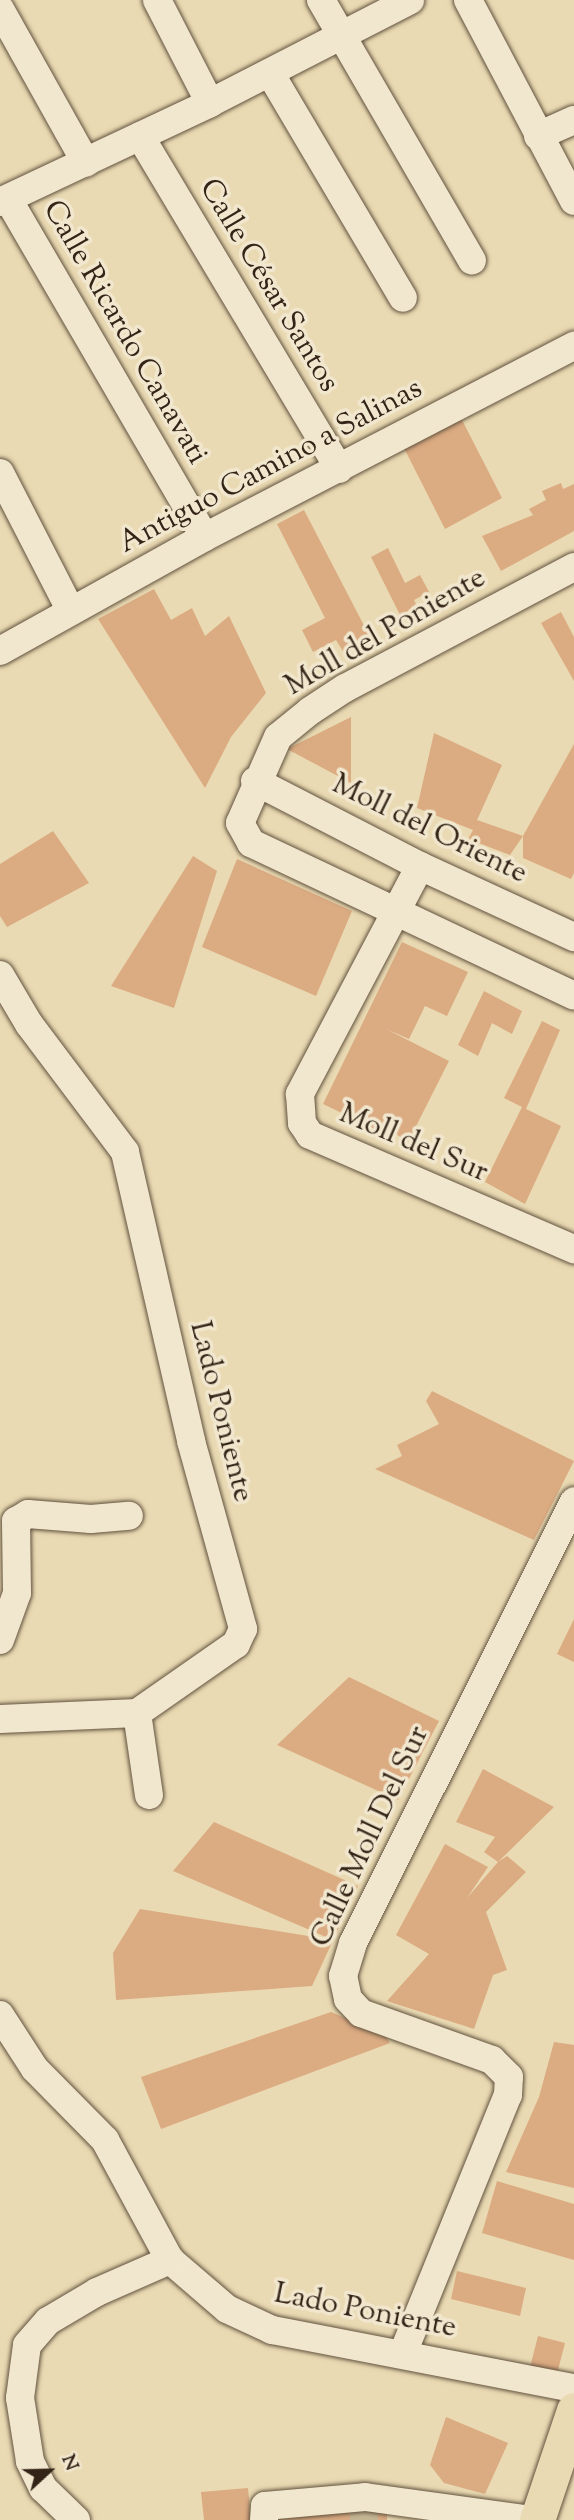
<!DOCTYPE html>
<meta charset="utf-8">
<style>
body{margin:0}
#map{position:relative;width:574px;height:2520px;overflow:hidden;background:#eadab3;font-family:"Sorts Mill Goudy",serif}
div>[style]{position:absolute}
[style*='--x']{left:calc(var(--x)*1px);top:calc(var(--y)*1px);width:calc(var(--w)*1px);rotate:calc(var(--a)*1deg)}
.building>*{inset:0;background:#dbab82}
.minor-tunnel>*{height:28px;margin-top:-14px;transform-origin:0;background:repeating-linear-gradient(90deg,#c5b694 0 28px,transparent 0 42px)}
.roads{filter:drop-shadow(0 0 2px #61523e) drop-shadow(0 0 2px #61523e)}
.minor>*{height:28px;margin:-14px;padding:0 14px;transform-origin:14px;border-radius:14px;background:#f1e7ce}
.major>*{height:35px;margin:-17.5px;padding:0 17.5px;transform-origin:17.5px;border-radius:17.5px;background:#eadab3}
span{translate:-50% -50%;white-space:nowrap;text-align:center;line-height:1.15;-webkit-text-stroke:7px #f1e7ce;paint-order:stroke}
.street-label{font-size:30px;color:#332417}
.north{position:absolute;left:14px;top:2436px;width:70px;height:70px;-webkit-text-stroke:5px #f1e7ce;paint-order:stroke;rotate:68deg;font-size:19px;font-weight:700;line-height:28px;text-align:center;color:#332417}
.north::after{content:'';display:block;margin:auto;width:24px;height:32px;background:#332417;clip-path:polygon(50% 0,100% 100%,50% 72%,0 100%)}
</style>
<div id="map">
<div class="building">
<div style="clip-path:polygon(461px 418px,502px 498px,445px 529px,404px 448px)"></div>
<div style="clip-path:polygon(561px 483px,563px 489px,574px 484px,574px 531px,501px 571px,482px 536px,533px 515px,529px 509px,546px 500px,542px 491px)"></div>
<div style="clip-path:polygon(304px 510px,371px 639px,344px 653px,336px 640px,313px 652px,302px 630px,325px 618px,277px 524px)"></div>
<div style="clip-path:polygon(388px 548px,405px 583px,420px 575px,429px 592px,414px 600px,420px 612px,403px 621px,371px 557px)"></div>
<div style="clip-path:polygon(154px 589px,171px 620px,192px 608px,205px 636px,229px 616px,266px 693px,231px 737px,205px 788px,98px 619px)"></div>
<div style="clip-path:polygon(561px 612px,574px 637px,574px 681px,541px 623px)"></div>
<div style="clip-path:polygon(351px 717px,351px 783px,287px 749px)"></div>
<div style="clip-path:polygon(434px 733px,502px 765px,477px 820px,523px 836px,510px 855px,468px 839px,473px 830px,417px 808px)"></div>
<div style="clip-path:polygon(574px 744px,574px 873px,571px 879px,523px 858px,523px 836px)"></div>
<div style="clip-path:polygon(53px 831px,89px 883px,7px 927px,0 916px,0 864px)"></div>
<div style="clip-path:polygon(193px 856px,217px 871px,174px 1008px,111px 986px)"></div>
<div style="clip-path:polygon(237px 859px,352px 911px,316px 996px,202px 947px)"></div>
<div style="clip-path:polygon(402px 942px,468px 972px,447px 1016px,425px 1006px,409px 1039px,386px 1029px,449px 1061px,408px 1142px,384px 1126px,381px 1132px,323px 1104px)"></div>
<div style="clip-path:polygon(484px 991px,522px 1011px,512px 1034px,492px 1023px,478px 1056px,458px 1045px)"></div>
<div style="clip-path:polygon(542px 1021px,560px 1030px,526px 1109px,561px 1126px,525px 1204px,485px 1182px,522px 1107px,504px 1098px)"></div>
<div style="clip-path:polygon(432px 1391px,574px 1461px,534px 1540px,375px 1469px,402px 1456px,397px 1445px,439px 1424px,426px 1401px)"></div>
<div style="clip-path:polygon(574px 1619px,574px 1662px,557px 1654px)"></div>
<div style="clip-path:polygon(349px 1677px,439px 1721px,398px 1800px,277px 1745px)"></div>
<div style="clip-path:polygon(483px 1769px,554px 1807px,498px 1862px,507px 1856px,526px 1872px,486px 1912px,507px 1970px,493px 1975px,474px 2029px,387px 2001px,429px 1954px,396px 1935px,445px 1844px,488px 1867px,467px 1898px,498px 1862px,484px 1852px,495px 1837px,456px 1822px)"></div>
<div style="clip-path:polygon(214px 1822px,358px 1886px,312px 1986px,116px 2000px,113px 1953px,140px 1909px,333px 1940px,173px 1871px)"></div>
<div style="clip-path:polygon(331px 2012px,384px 2034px,390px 2043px,161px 2129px,141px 2077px)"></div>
<div style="clip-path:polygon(554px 2042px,574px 2045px,574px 2188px,506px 2172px,539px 2097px)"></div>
<div style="clip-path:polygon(497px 2181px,574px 2204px,574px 2260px,482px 2233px)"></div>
<div style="clip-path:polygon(457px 2271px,526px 2288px,520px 2316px,451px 2299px)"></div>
<div style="clip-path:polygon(538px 2336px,565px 2343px,557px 2374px,530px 2367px)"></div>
<div style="clip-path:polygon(446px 2417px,508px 2443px,485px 2494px,444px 2483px,430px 2465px)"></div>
<div style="clip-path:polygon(248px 2488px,251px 2520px,204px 2520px,201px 2492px)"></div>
<div style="clip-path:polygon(387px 2511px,387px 2520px,275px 2520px,274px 2512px)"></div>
</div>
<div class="minor-tunnel">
<div style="--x:364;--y:2520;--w:9;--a:-90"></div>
</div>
<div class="roads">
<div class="minor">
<div style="--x:157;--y:0;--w:116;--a:62.8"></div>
<div style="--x:321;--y:0;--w:301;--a:59.9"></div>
<div style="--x:468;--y:0;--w:227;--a:62.2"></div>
<div style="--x:0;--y:9;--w:176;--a:60.8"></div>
<div style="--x:270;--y:73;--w:261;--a:59.4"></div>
<div style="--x:140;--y:136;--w:388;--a:59.1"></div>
<div style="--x:538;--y:136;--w:39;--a:-24"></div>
<div style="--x:8;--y:199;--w:391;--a:59.8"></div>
<div style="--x:0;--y:202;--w:232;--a:-25.2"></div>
<div style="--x:210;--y:103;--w:225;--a:-27.2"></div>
<div style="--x:0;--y:473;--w:155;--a:62.8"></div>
<div style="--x:574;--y:567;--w:259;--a:152.1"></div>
<div style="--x:345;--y:688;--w:42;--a:146.7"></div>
<div style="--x:310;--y:711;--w:41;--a:140.9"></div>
<div style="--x:278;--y:737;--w:94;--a:113.8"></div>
<div style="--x:240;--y:823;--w:23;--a:61"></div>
<div style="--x:251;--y:843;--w:357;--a:25.3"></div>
<div style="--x:0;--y:651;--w:235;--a:-29.1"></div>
<div style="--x:205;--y:537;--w:416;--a:-27.4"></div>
<div style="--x:255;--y:781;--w:186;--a:27.3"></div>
<div style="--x:420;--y:866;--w:170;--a:24.8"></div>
<div style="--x:420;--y:866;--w:258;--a:117.8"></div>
<div style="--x:300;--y:1094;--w:29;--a:86"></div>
<div style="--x:302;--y:1123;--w:14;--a:56"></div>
<div style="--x:310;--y:1135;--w:288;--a:23.4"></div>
<div style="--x:0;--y:975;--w:57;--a:59.4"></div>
<div style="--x:29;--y:1024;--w:160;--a:53.1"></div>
<div style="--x:125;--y:1152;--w:296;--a:77.1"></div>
<div style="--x:191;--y:1441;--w:195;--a:74.5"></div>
<div style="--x:243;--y:1629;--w:17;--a:115"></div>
<div style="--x:236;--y:1644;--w:121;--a:145.1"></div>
<div style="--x:137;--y:1713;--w:137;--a:177.5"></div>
<div style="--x:0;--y:1640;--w:50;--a:-70.1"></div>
<div style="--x:17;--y:1593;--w:72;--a:-90.8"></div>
<div style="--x:16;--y:1521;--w:14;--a:-30"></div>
<div style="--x:28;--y:1514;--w:63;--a:4.5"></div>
<div style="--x:91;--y:1519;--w:38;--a:-5"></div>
<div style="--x:137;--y:1713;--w:83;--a:81.7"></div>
<div style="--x:0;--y:2015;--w:64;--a:57.1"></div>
<div style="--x:35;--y:2069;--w:100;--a:45.4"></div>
<div style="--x:105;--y:2140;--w:136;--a:61.6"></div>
<div style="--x:170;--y:2260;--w:75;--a:40.7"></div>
<div style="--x:227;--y:2309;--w:50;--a:25"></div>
<div style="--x:272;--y:2330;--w:308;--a:10.9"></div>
<div style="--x:403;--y:2353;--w:279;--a:-67.9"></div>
<div style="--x:508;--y:2095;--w:18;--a:-87"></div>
<div style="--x:509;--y:2077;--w:24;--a:-135"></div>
<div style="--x:492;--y:2060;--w:139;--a:-160.3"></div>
<div style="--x:361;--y:2013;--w:19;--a:-133"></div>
<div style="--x:348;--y:1999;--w:24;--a:-102"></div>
<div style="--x:343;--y:1976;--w:34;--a:-73"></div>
<div style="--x:353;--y:1943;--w:494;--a:-63.4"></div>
<div style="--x:76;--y:2520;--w:46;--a:-135.9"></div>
<div style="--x:43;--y:2488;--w:30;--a:-116"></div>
<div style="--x:30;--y:2461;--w:64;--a:-99"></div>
<div style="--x:20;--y:2398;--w:53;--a:-82.5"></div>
<div style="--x:27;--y:2345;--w:32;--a:-49"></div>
<div style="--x:48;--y:2321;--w:57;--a:-30.6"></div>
<div style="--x:97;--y:2292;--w:80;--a:-23.7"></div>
<div style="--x:264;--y:2520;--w:14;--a:-86"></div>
<div style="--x:265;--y:2506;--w:100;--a:-5.1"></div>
<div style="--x:365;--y:2497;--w:167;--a:7.9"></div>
</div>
<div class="major">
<div style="--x:537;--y:2520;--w:116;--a:-71.4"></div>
</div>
</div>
<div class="street-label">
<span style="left:268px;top:286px;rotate:59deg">Calle César Santos</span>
<span style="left:124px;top:333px;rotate:60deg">Calle Ricardo Canavati</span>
<span style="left:271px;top:467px;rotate:-28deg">Antiguo Camino a Salinas</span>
<span style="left:386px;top:633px;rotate:-30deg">Moll del Poniente</span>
<span style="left:429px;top:830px;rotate:26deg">Moll del Oriente</span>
<span style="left:413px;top:1144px;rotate:23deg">Moll del Sur</span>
<span style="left:220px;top:1412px;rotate:76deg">Lado Poniente</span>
<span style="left:371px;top:1837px;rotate:-65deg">Calle Moll Del Sur</span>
<span style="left:365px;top:2312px;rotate:11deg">Lado Poniente</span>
</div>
<div class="north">N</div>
</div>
